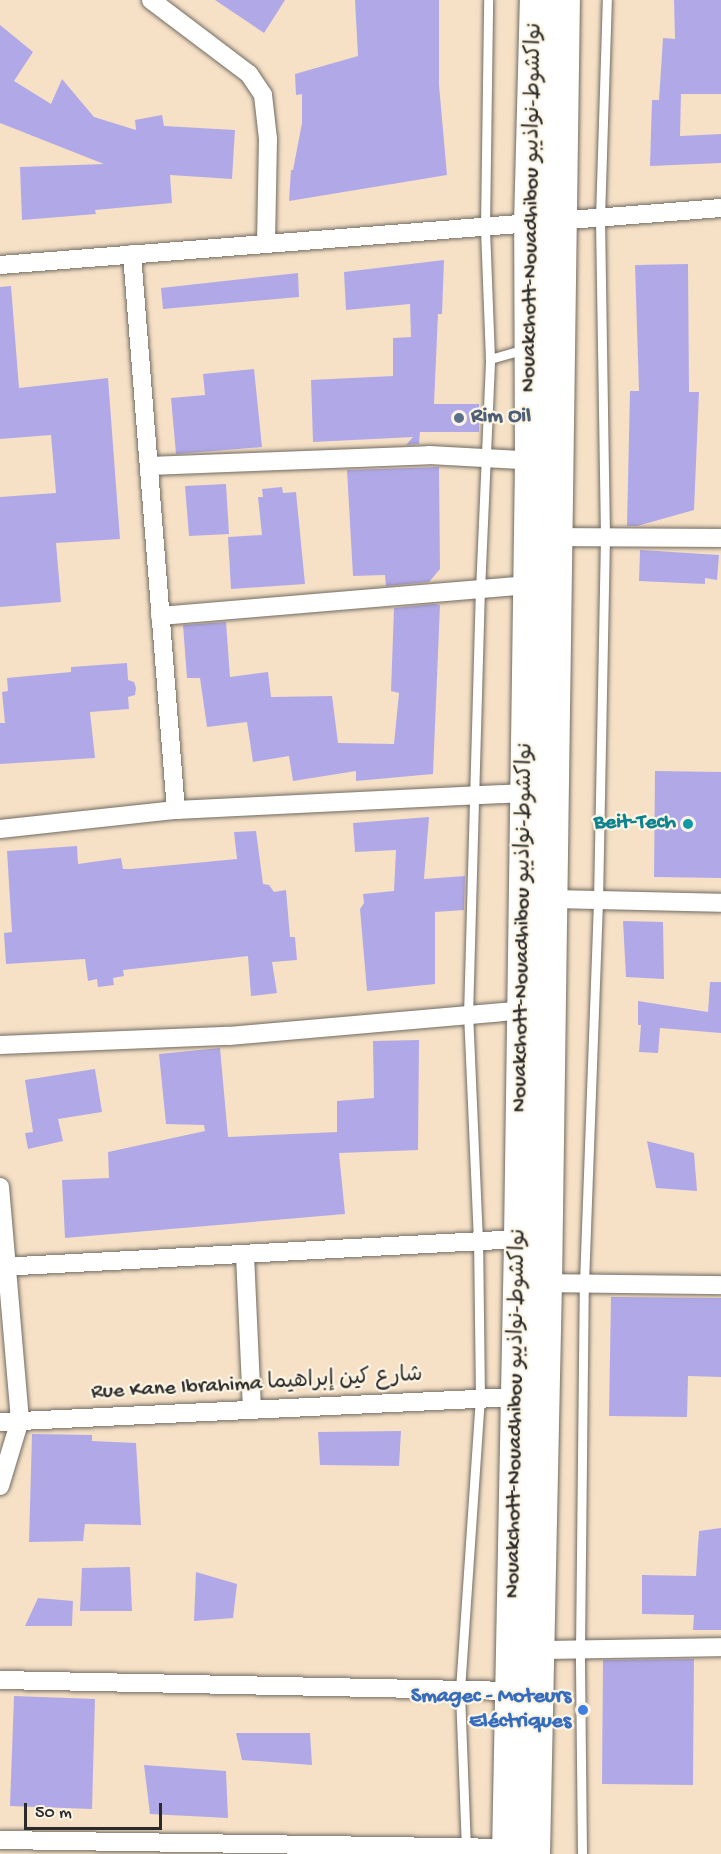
<!DOCTYPE html>
<meta charset="utf-8">
<style>
body{margin:0}
#map{position:relative;width:721px;height:1854px;overflow:hidden;background:#f6e1c7;font-family:"Gochi Hand","Playpen Sans Arabic",sans-serif}
div>[style]{position:absolute}
[style*='--x']{left:calc(var(--x)*1px);top:calc(var(--y)*1px);width:calc(var(--w)*1px);rotate:calc(var(--a)*1deg)}
.building>*{inset:0;background:#b1a9e7}
.roads{filter:drop-shadow(0 0 2px #726b62) drop-shadow(0 0 2px #726b62)}
.lane>*{height:9px;margin:-4.5px;padding:0 4.5px;transform-origin:4.5px;border-radius:4.5px;background:#fff}
.street>*{height:18px;margin:-9px;padding:0 9px;transform-origin:9px;border-radius:9px;background:#fff}
.highway>*{height:33px;margin:-16.5px;padding:0 16.5px;transform-origin:16.5px;border-radius:16.5px;background:#fff}
.dots>*{width:16px;height:16px;translate:-50% -50%;box-sizing:border-box;border:3px solid #fcf5e5;border-radius:50%}
span{translate:-50% -50%;white-space:nowrap;text-align:center;line-height:1.15;-webkit-text-stroke:4.5px #fcf5e5;paint-order:stroke}
.street-label{font-size:22px;color:#2b2b2b}
.service-label{font-size:22px;color:#4e5e75;font-weight:700}
.left{translate:0 -50%;text-align:left}
.culture-label{font-size:22px;color:#0d838f;font-weight:700}
.right{translate:-100% -50%;text-align:right}
.shop-label{font-size:22px;color:#366cbe;font-weight:700}
.scale{position:absolute;left:24px;top:1803px;width:138px;height:27px;box-sizing:border-box;border:3px solid #2b2b2b;border-top:0;padding-left:8px;font-size:18px;line-height:21px;white-space:nowrap;color:#2b2b2b;-webkit-text-stroke:4px #fcf5e5;paint-order:stroke}
</style>
<div id="map">
<div class="building">
<div style="clip-path:polygon(215px 0,285px 0,264px 33px)"></div>
<div style="clip-path:polygon(355px 0,439px 0,439px 85px,447px 175px,289px 201px,291px 170px,293px 170px,302px 123px,302px 94px,296px 95px,295px 74px,358px 56px)"></div>
<div style="clip-path:polygon(674px 0,721px 0,721px 94px,681px 94px,680px 136px,721px 134px,721px 163px,650px 166px,652px 100px,659px 100px,663px 38px,675px 39px)"></div>
<div style="clip-path:polygon(0 25px,33px 52px,14px 81px,51px 104px,62px 79px,94px 117px,136px 130px,135px 120px,162px 115px,164px 126px,235px 130px,232px 179px,170px 175px,172px 203px,95px 210px,96px 214px,22px 220px,20px 167px,104px 164px,0 123px)"></div>
<div style="clip-path:polygon(444px 260px,442px 314px,438px 314px,434px 404px,479px 404px,479px 432px,420px 432px,419px 444px,406px 445px,413px 437px,313px 442px,311px 380px,393px 376px,393px 338px,411px 337px,410px 304px,346px 310px,344px 272px)"></div>
<div style="clip-path:polygon(688px 264px,689px 392px,699px 392px,694px 510px,637px 526px,627px 526px,630px 391px,639px 391px,635px 265px)"></div>
<div style="clip-path:polygon(298px 273px,299px 297px,163px 309px,161px 288px)"></div>
<div style="clip-path:polygon(11px 286px,19px 388px,108px 378px,120px 539px,56px 543px,61px 602px,0 607px,0 497px,56px 493px,51px 435px,0 439px,0 287px)"></div>
<div style="clip-path:polygon(254px 369px,262px 447px,176px 454px,171px 398px,205px 395px,203px 374px)"></div>
<div style="clip-path:polygon(439px 467px,440px 569px,429px 582px,386px 586px,385px 575px,353px 576px,347px 470px)"></div>
<div style="clip-path:polygon(226px 484px,229px 534px,189px 536px,185px 486px)"></div>
<div style="clip-path:polygon(282px 487px,283px 493px,296px 492px,305px 584px,231px 589px,228px 537px,262px 535px,258px 497px,263px 497px,262px 489px)"></div>
<div style="clip-path:polygon(640px 550px,719px 555px,717px 580px,705px 578px,705px 584px,639px 581px)"></div>
<div style="clip-path:polygon(434px 604px,440px 605px,433px 774px,356px 781px,356px 771px,293px 781px,289px 756px,253px 762px,247px 722px,207px 727px,200px 678px,187px 678px,183px 625px,226px 622px,230px 677px,268px 672px,271px 697px,332px 696px,338px 743px,394px 744px,399px 693px,391px 691px,394px 608px)"></div>
<div style="clip-path:polygon(127px 663px,128px 680px,134px 682px,136px 688px,135px 695px,128px 697px,129px 709px,90px 712px,95px 758px,0 764px,0 723px,5px 723px,2px 692px,8px 691px,7px 678px,71px 672px,71px 667px)"></div>
<div style="clip-path:polygon(655px 771px,721px 772px,721px 878px,654px 877px)"></div>
<div style="clip-path:polygon(429px 817px,424px 879px,465px 876px,464px 910px,435px 912px,435px 984px,367px 991px,360px 909px,364px 903px,363px 894px,394px 891px,396px 850px,355px 852px,353px 823px)"></div>
<div style="clip-path:polygon(256px 831px,263px 884px,269px 885px,274px 892px,286px 890px,290px 937px,295px 937px,297px 960px,272px 962px,277px 993px,251px 996px,248px 956px,123px 970px,124px 976px,113px 978px,114px 985px,98px 987px,97px 979px,88px 981px,85px 959px,6px 964px,4px 933px,12px 932px,7px 851px,77px 846px,78px 864px,121px 858px,123px 869px,131px 869px,237px 859px,234px 832px)"></div>
<div style="clip-path:polygon(623px 921px,663px 922px,664px 979px,626px 977px)"></div>
<div style="clip-path:polygon(710px 982px,721px 982px,721px 1033px,660px 1028px,658px 1053px,639px 1052px,641px 1025px,638px 1025px,638px 1001px,708px 1012px)"></div>
<div style="clip-path:polygon(419px 1040px,418px 1150px,339px 1153px,345px 1214px,65px 1238px,62px 1180px,109px 1178px,108px 1152px,205px 1131px,204px 1125px,166px 1124px,159px 1054px,220px 1048px,228px 1137px,337px 1132px,337px 1101px,374px 1098px,373px 1041px)"></div>
<div style="clip-path:polygon(95px 1069px,102px 1112px,58px 1119px,63px 1141px,28px 1149px,25px 1133px,33px 1132px,25px 1080px)"></div>
<div style="clip-path:polygon(647px 1141px,694px 1153px,697px 1191px,656px 1188px)"></div>
<div style="clip-path:polygon(611px 1297px,721px 1298px,721px 1377px,688px 1376px,687px 1417px,609px 1416px)"></div>
<div style="clip-path:polygon(401px 1431px,399px 1466px,320px 1465px,318px 1432px)"></div>
<div style="clip-path:polygon(32px 1434px,92px 1435px,92px 1441px,136px 1443px,141px 1525px,85px 1524px,83px 1541px,29px 1542px)"></div>
<div style="clip-path:polygon(721px 1528px,721px 1630px,693px 1630px,694px 1615px,642px 1614px,642px 1575px,696px 1576px,699px 1531px)"></div>
<div style="clip-path:polygon(130px 1567px,132px 1611px,80px 1611px,82px 1568px)"></div>
<div style="clip-path:polygon(196px 1572px,237px 1584px,233px 1618px,194px 1621px)"></div>
<div style="clip-path:polygon(38px 1598px,73px 1601px,72px 1626px,25px 1626px)"></div>
<div style="clip-path:polygon(694px 1659px,693px 1785px,602px 1784px,603px 1660px)"></div>
<div style="clip-path:polygon(14px 1696px,95px 1699px,92px 1809px,10px 1806px)"></div>
<div style="clip-path:polygon(236px 1733px,310px 1733px,312px 1765px,242px 1760px)"></div>
<div style="clip-path:polygon(144px 1765px,226px 1771px,228px 1818px,150px 1814px)"></div>
</div>
<div class="roads">
<div class="lane">
<div style="--x:490;--y:359;--w:36;--a:-16"></div>
<div style="--x:466;--y:1849;--w:159;--a:-92.2"></div>
<div style="--x:460;--y:1690;--w:293;--a:-86.1"></div>
<div style="--x:480;--y:1398;--w:157;--a:-90.7"></div>
<div style="--x:478;--y:1241;--w:225;--a:-92.5"></div>
<div style="--x:468;--y:1016;--w:425;--a:-88.4"></div>
<div style="--x:480;--y:591;--w:232;--a:-87.5"></div>
<div style="--x:490;--y:359;--w:132;--a:-92.2"></div>
<div style="--x:485;--y:227;--w:227;--a:-89.2"></div>
<div style="--x:582;--y:1854;--w:204;--a:-90.6"></div>
<div style="--x:580;--y:1650;--w:367;--a:-89.4"></div>
<div style="--x:584;--y:1283;--w:382;--a:-87.9"></div>
<div style="--x:598;--y:901;--w:364;--a:-88.9"></div>
<div style="--x:605;--y:537;--w:319;--a:-90.9"></div>
<div style="--x:600;--y:218;--w:218;--a:-88.2"></div>
</div>
<div class="street">
<div style="--x:151;--y:0;--w:123;--a:37.1"></div>
<div style="--x:249;--y:74;--w:25;--a:56"></div>
<div style="--x:263;--y:95;--w:44;--a:83.5"></div>
<div style="--x:268;--y:139;--w:104;--a:91.1"></div>
<div style="--x:132;--y:254;--w:558;--a:85.48"></div>
<div style="--x:0;--y:265;--w:723;--a:-4.52"></div>
<div style="--x:149;--y:466;--w:280;--a:-2.2"></div>
<div style="--x:429;--y:455;--w:110;--a:3.1"></div>
<div style="--x:554;--y:537;--w:167;--a:0.3"></div>
<div style="--x:160;--y:616;--w:370;--a:-4.8"></div>
<div style="--x:0;--y:829;--w:177;--a:-6.2"></div>
<div style="--x:176;--y:810;--w:349;--a:-2.8"></div>
<div style="--x:551;--y:899;--w:170;--a:1.3"></div>
<div style="--x:0;--y:1045;--w:229;--a:-2.3"></div>
<div style="--x:229;--y:1036;--w:296;--a:-5"></div>
<div style="--x:0;--y:1187;--w:234;--a:85.1"></div>
<div style="--x:20;--y:1420;--w:69;--a:106.9"></div>
<div style="--x:245;--y:1255;--w:154;--a:87.4"></div>
<div style="--x:0;--y:1267;--w:521;--a:-3.08"></div>
<div style="--x:545;--y:1283;--w:176;--a:0.7"></div>
<div style="--x:0;--y:1422;--w:517;--a:-2.77"></div>
<div style="--x:538;--y:1650;--w:183;--a:-0.9"></div>
<div style="--x:0;--y:1680;--w:511;--a:1.23"></div>
<div style="--x:0;--y:1840;--w:509;--a:0.9"></div>
</div>
<div class="highway">
<div style="--x:508;--y:1854;--w:615;--a:-88.88"></div>
<div style="--x:520;--y:1239;--w:778;--a:-89.19"></div>
<div style="--x:531;--y:461;--w:237;--a:-90.2"></div>
<div style="--x:530;--y:224;--w:224;--a:-88.5"></div>
<div style="--x:533;--y:1854;--w:571;--a:-88.8"></div>
<div style="--x:545;--y:1283;--w:1283;--a:-89.2"></div>
</div>
</div>
<div class="dots">
<div style="left:459px;top:418px;background:#5c6f8a"></div>
<div style="left:688px;top:824px;background:#0f9aa8"></div>
<div style="left:583px;top:1710px;background:#3f7fe0"></div>
</div>
<div class="street-label">
<span style="left:533px;top:207px;rotate:-89deg">Nouakchott-Nouadhibou نواكشوط-نواذيبو</span>
<span style="left:524px;top:927px;rotate:-89deg">Nouakchott-Nouadhibou نواكشوط-نواذيبو</span>
<span style="left:257px;top:1385px;rotate:-3deg">Rue Kane Ibrahima شارع كين إبراهيما</span>
<span style="left:517px;top:1413px;rotate:-89deg">Nouakchott-Nouadhibou نواكشوط-نواذيبو</span>
</div>
<div class="service-label">
<span class="left" style="left:471px;top:418px">Rim Oil</span>
</div>
<div class="culture-label">
<span class="right" style="left:676px;top:824px">Beit-Tech</span>
</div>
<div class="shop-label">
<span class="right" style="left:571px;top:1710px">Smagec - Moteurs<br>Eléctriques</span>
</div>
<div class="scale">50 m</div>
</div>
